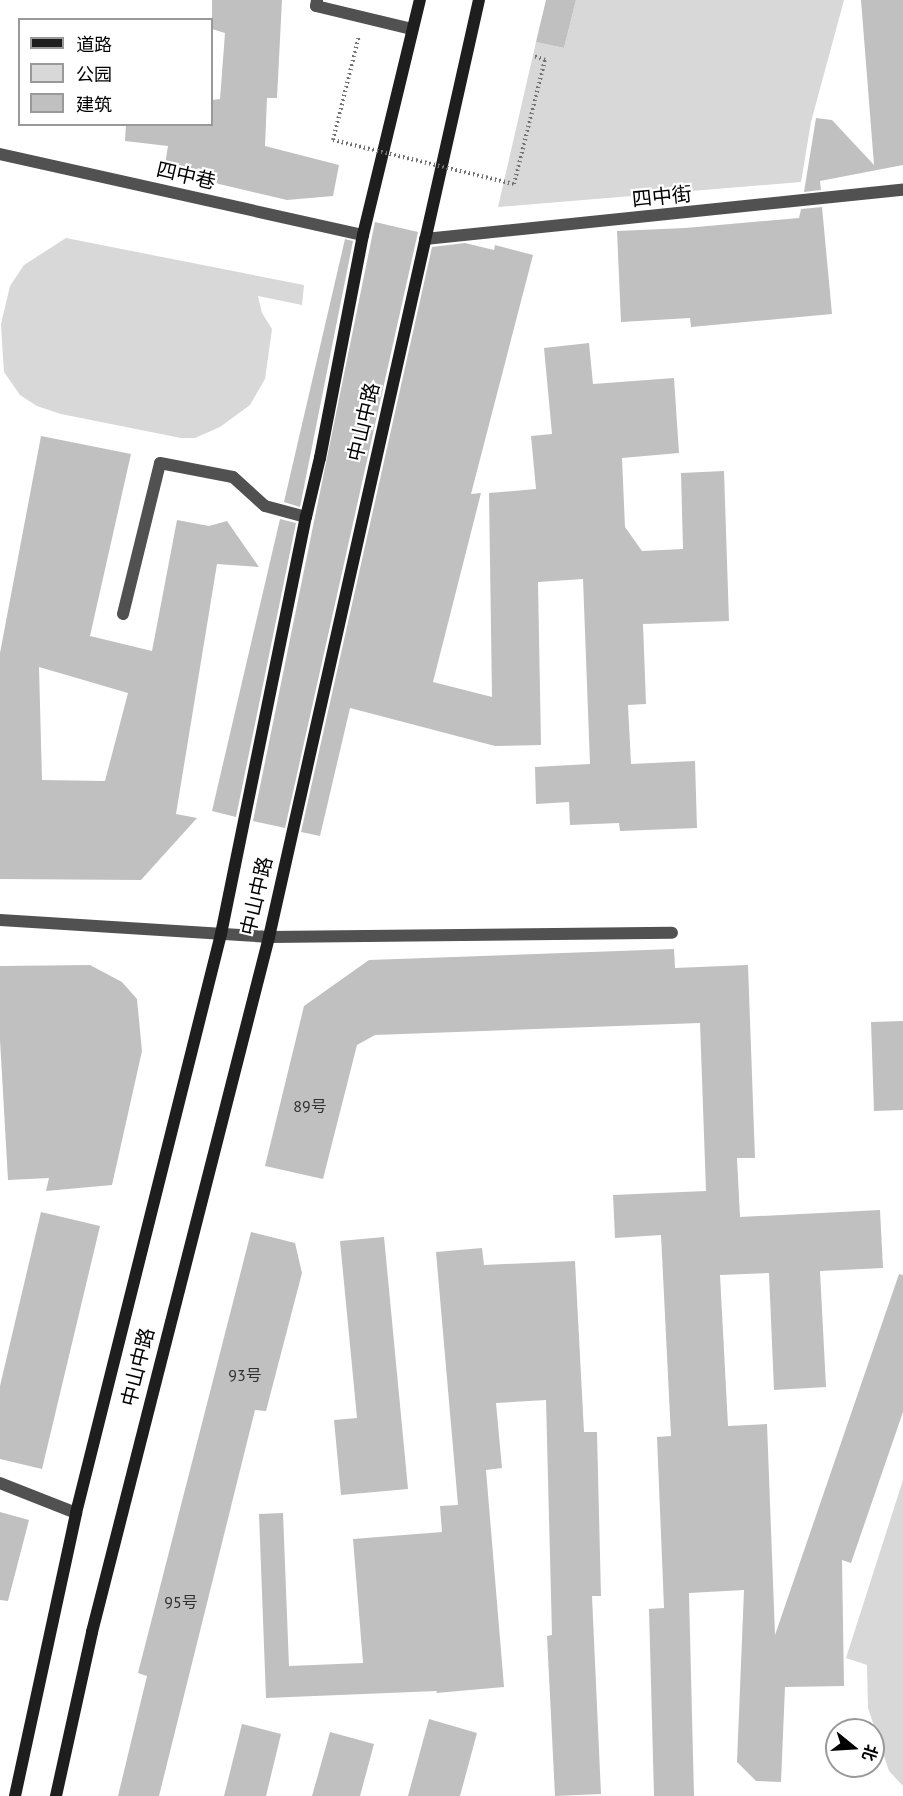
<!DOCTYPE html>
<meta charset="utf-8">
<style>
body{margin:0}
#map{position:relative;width:903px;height:1796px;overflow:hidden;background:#fff;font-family:"PT Sans","Noto Sans SC",sans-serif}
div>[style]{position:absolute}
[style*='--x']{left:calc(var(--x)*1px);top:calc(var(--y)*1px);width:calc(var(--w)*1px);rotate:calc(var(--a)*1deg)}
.green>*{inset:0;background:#d8d8d8}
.building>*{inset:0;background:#c0c0c0}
.path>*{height:4px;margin-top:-2px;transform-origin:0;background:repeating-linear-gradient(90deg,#737373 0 1.5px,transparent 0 4.5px)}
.service>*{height:12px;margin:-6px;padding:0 6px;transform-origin:6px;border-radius:6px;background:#515151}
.minor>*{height:12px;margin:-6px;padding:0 6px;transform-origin:6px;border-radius:6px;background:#515151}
.secondary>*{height:12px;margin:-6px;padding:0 6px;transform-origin:6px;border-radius:6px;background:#1e1e1e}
.path-bridge>*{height:4px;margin-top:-2px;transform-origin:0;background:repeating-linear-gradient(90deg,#737373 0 1.5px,transparent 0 4.5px)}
span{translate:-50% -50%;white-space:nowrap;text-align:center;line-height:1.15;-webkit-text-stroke:4.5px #fff;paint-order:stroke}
.number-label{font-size:16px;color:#303030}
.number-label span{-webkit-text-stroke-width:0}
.street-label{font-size:20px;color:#000}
.legend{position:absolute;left:18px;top:18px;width:195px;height:108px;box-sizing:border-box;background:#fff;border:2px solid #999;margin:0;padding:8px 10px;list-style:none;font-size:18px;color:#000}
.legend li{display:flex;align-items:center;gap:12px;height:30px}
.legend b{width:30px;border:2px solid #999}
.north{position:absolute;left:825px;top:1718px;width:60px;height:60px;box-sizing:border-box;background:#fff;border:2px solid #999;border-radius:50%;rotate:108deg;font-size:16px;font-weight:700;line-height:24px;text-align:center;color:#000}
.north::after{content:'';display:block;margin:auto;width:21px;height:27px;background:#000;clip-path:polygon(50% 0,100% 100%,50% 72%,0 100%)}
</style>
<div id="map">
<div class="green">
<div style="clip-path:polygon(576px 0,844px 0,811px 122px,801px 182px,498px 207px,536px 42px,564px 48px)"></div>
<div style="clip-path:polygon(66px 238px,304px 285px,302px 305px,258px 296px,262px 313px,272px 329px,265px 379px,250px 405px,220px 427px,195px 438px,181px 438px,61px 414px,37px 406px,20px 395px,4px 372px,3px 358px,1px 324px,10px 286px,24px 265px)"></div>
<div style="clip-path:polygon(903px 1480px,903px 1786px,889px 1771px,868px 1708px,867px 1665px,846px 1658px)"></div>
</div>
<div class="building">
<div style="clip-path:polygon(212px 0,282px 0,277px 98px,267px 98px,265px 146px,339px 165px,333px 196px,287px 200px,164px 171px,168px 146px,125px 141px,126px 124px,212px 124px,212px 100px,220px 99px,225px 33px,212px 29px)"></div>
<div style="clip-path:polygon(546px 0,576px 0,564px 48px,536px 42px)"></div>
<div style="clip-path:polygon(861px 0,903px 0,903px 165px,820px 181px,821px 190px,804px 192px,816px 118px,832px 120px,874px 165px)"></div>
<div style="clip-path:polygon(822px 207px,832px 314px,691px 327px,690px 318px,621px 322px,617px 231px,685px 228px,799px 218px,801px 209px)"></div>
<div style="clip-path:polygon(375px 222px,418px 232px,285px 828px,253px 821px)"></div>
<div style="clip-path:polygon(345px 239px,353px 241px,300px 507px,284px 502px)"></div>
<div style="clip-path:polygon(465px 243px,494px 250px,495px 245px,533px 255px,471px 494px,481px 493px,433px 682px,492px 697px,489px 493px,536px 489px,531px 436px,552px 434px,544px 348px,589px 343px,593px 384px,674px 378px,679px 453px,622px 458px,625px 527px,642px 551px,683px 549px,681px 473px,724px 471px,729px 621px,643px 624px,646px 704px,628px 705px,631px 764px,695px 761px,697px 828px,620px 831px,619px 823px,570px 825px,569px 802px,536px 804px,535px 767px,590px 764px,583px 579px,538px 582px,541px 745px,495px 746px,350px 708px,320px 836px,301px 832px,432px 247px)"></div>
<div style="clip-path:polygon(evenodd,41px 436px,131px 454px,90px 636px,152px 651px,177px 520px,209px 526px,227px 521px,259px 567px,217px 564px,176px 814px,197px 818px,141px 880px,0 879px,0 653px,41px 436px,39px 667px,128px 693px,105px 781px,42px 780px,39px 667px)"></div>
<div style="clip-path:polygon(280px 519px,296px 523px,236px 817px,212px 811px)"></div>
<div style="clip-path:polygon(674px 949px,675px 968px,748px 965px,755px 1158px,737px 1158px,740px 1217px,880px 1210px,883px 1268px,820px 1271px,826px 1387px,774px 1390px,769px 1273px,720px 1275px,728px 1426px,767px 1424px,775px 1635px,899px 1274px,903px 1275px,903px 1412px,851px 1563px,842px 1560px,844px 1686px,785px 1687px,781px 1782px,756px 1781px,737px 1762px,744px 1590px,689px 1593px,694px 1796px,654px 1796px,649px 1609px,664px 1608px,657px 1437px,671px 1436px,661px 1235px,615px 1238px,613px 1195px,706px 1191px,700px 1023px,375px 1035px,357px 1045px,323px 1179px,265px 1166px,304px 1006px,369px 960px)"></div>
<div style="clip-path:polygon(90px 965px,122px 982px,137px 999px,142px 1051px,112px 1185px,46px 1191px,49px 1178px,8px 1180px,0 1040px,0 966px)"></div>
<div style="clip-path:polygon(903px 1021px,903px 1110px,874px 1111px,871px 1022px)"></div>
<div style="clip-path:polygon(41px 1212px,100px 1226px,42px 1469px,0 1459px,0 1386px)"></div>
<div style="clip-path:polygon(251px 1232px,295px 1243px,302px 1273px,266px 1411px,255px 1410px,159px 1796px,118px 1796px,147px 1676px,138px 1673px)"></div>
<div style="clip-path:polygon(384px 1237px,408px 1489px,341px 1495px,334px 1420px,357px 1418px,340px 1241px)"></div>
<div style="clip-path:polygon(482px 1248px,484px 1265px,575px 1261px,584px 1432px,597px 1432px,601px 1596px,592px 1596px,601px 1794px,555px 1796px,547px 1636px,552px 1635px,546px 1400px,496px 1403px,502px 1468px,486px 1470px,504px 1687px,436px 1693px,437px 1691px,266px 1698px,259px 1514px,283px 1513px,289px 1666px,363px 1663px,353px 1539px,442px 1532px,440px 1506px,458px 1505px,436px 1252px)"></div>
<div style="clip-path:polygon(0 1512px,29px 1520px,8px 1601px,0 1600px)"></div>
<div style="clip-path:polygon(429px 1719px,477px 1733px,460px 1796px,408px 1796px)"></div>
<div style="clip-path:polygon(242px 1724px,281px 1734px,266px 1796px,224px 1796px)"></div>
<div style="clip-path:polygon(330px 1732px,374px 1744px,360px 1796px,312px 1796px)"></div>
</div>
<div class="path">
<div style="--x:333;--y:140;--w:107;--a:-76"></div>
<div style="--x:514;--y:184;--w:128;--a:-76"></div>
<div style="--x:545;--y:60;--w:12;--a:-160"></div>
</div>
<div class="service">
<div style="--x:317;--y:0;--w:6;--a:99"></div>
<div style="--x:316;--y:6;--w:99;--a:13.5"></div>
<div style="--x:123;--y:614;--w:155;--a:-76.2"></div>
<div style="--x:160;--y:463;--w:74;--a:10.9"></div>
<div style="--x:233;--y:477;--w:43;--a:42.2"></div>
<div style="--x:265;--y:506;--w:42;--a:15"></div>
</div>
<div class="minor">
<div style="--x:0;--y:154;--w:372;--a:12.6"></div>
<div style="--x:425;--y:239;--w:481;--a:-5.9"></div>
<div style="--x:0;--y:920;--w:270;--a:3.6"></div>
<div style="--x:269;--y:937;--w:403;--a:-0.6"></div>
<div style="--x:0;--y:1483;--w:82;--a:21.5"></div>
</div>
<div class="secondary">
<div style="--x:15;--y:1796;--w:289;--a:-77.8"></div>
<div style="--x:76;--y:1513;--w:597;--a:-75.94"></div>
<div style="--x:221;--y:934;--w:426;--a:-78.5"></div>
<div style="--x:306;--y:517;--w:61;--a:-76.7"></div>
<div style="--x:320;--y:458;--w:227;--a:-79.1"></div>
<div style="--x:363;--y:235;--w:242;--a:-76.4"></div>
<div style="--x:56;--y:1796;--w:168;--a:-77.6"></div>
<div style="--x:92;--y:1632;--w:717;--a:-75.71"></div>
<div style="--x:269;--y:937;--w:960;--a:-77.37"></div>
</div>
<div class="path-bridge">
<div style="--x:333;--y:140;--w:186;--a:13.7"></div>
</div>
<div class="number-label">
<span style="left:310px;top:1106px">89号</span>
<span style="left:245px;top:1375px">93号</span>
<span style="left:181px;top:1602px">95号</span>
</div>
<div class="street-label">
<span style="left:186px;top:176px;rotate:13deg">四中巷</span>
<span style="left:662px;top:197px;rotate:-6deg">四中街</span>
<span style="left:364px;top:422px;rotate:-77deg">中山中路</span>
<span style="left:257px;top:896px;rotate:-77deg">中山中路</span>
<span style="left:138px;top:1367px;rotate:-76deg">中山中路</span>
</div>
<ul class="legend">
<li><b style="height:8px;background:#1e1e1e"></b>道路</li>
<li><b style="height:16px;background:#d8d8d8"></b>公园</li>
<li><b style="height:16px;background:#c0c0c0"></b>建筑</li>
</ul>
<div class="north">北</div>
</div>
